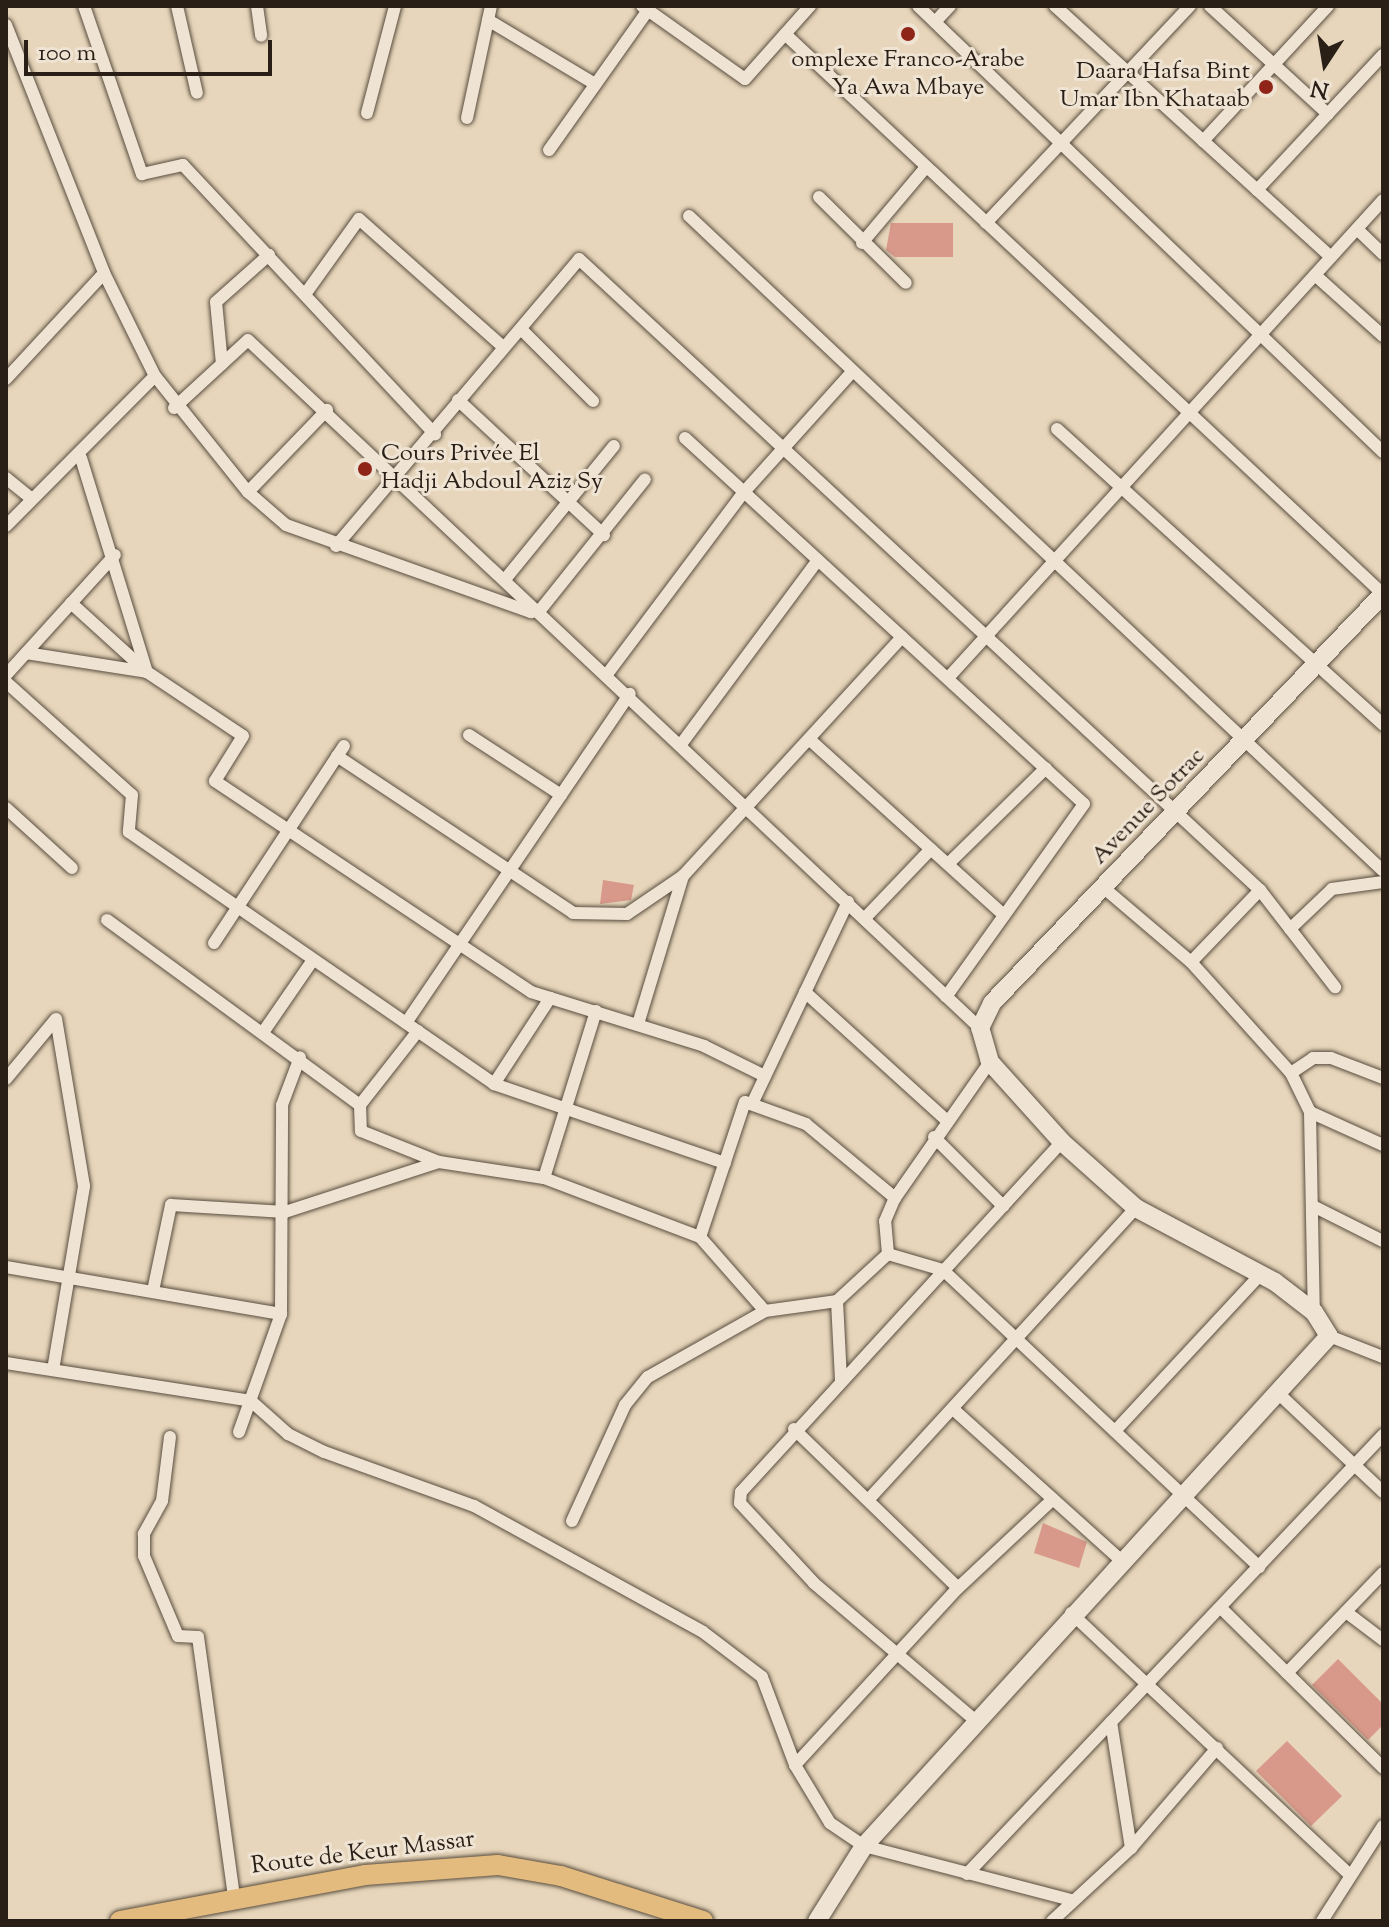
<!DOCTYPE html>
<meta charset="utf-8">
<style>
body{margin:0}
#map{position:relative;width:1389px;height:1927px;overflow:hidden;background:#e7d6bb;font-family:"Sorts Mill Goudy",serif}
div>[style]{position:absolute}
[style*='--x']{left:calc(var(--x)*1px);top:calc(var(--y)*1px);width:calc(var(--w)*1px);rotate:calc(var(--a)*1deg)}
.building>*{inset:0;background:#d8988a}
.roads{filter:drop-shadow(0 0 2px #594d3f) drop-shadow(0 0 2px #594d3f)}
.street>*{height:12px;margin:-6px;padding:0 6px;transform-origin:6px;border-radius:6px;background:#efe4d3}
.secondary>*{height:18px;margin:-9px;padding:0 9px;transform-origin:9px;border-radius:9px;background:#efe4d3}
.primary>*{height:20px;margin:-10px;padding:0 10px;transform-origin:10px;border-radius:10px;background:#e4bb7e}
.dots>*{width:22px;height:22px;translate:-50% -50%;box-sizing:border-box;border:4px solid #efe4d3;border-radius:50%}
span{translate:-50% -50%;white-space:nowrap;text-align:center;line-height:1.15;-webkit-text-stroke:6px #efe4d3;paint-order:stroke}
.poi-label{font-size:24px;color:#2a1f16}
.right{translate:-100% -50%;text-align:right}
.left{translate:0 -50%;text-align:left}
.street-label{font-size:24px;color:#2a1f16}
.frame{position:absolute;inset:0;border:8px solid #2a1f16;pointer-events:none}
.north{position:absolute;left:1285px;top:24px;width:80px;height:80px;-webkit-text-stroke:6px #efe4d3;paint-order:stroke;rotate:192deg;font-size:22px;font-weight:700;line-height:32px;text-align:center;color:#2a1f16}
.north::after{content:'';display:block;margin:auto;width:28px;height:36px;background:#2a1f16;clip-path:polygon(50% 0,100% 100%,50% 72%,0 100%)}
.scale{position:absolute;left:24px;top:40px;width:248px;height:36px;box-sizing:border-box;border:4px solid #2a1f16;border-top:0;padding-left:10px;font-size:24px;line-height:28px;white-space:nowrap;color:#2a1f16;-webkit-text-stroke:6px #efe4d3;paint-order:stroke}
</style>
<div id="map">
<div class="building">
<div style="clip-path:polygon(891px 223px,953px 223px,953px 257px,895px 257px,886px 250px)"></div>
<div style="clip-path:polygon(603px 880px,634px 885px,631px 900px,600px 904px)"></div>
<div style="clip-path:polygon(1043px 1523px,1087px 1542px,1079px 1568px,1034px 1553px)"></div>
<div style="clip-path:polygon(1338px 1659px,1383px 1704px,1383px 1725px,1368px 1740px,1312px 1685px)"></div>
<div style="clip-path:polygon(1287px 1741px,1342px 1796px,1311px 1826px,1256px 1771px)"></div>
</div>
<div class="roads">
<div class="street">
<div style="--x:84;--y:6;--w:178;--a:71"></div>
<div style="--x:142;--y:174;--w:42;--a:-12.4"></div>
<div style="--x:183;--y:165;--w:369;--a:46.9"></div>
<div style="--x:177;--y:6;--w:89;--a:77.1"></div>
<div style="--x:257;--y:6;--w:30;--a:82"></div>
<div style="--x:642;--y:6;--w:126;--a:35.3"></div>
<div style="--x:745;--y:79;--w:98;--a:-48.3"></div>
<div style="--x:918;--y:6;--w:644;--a:43.81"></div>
<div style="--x:1055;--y:6;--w:373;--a:42.3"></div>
<div style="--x:1210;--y:6;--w:160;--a:42.5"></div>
<div style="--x:488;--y:20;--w:125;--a:30.9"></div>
<div style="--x:935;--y:22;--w:22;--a:-47"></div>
<div style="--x:6;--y:25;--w:267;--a:68.4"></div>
<div style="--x:104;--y:273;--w:115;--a:63.7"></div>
<div style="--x:155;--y:376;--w:149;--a:51.3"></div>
<div style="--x:248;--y:492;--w:50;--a:41"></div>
<div style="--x:286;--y:525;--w:260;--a:19.6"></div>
<div style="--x:531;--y:612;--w:10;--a:-17"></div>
<div style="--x:541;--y:609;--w:166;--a:-51.3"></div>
<div style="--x:785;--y:34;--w:819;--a:43.12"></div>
<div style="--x:367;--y:113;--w:111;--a:-75.3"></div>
<div style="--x:467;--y:118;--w:115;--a:-77.9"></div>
<div style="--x:1203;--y:141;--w:184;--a:-47.2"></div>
<div style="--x:549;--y:150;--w:171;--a:-54.7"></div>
<div style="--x:1257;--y:190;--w:185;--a:-47"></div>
<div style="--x:819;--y:197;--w:122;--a:44.7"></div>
<div style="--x:689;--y:216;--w:954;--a:43.34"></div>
<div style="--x:986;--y:223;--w:298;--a:-46.8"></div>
<div style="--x:1357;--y:229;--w:36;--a:44"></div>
<div style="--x:862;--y:243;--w:99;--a:-49.9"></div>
<div style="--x:1315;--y:275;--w:91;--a:41.9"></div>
<div style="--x:306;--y:293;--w:91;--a:-54.4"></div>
<div style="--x:359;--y:219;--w:193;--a:41.6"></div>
<div style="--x:521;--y:329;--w:102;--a:45"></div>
<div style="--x:222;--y:364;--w:62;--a:-95.5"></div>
<div style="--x:216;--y:302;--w:71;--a:-41.6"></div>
<div style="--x:6;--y:379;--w:144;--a:-47.2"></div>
<div style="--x:458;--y:400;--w:199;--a:42.8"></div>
<div style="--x:174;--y:408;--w:100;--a:-42.6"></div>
<div style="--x:248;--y:340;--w:1005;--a:43.23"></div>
<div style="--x:1057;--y:429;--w:440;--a:42.2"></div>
<div style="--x:685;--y:438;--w:541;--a:42.53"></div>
<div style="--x:1084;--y:804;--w:237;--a:125.6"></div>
<div style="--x:81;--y:458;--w:224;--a:72.9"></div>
<div style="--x:6;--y:478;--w:32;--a:39"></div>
<div style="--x:248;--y:492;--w:114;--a:-46.1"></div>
<div style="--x:6;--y:526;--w:211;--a:-45.2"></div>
<div style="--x:336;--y:546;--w:376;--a:-49.7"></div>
<div style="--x:579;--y:259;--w:928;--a:42.82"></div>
<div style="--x:1260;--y:890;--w:123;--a:52.3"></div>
<div style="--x:507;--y:577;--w:169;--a:-50.8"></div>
<div style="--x:71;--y:603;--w:103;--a:42.2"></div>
<div style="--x:147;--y:672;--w:115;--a:33.7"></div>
<div style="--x:243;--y:736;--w:53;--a:121.9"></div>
<div style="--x:215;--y:781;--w:380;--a:33.7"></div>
<div style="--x:531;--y:992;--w:181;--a:17.3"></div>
<div style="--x:704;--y:1046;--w:68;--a:26.2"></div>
<div style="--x:26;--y:653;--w:122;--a:8.9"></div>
<div style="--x:608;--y:673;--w:226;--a:-53.1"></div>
<div style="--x:744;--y:492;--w:160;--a:-48"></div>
<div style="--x:6;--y:675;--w:162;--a:-47.8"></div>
<div style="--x:948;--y:678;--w:646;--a:-47.7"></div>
<div style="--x:6;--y:682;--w:169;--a:41.9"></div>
<div style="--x:132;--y:795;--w:37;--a:95"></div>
<div style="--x:129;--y:832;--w:444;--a:34.6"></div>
<div style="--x:494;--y:1084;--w:244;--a:18.9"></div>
<div style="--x:469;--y:735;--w:110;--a:33.1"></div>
<div style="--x:809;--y:739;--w:263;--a:42.1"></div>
<div style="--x:682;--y:743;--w:228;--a:-53.4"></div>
<div style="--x:337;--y:756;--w:283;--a:33.6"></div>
<div style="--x:573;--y:913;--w:54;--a:1.1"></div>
<div style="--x:627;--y:914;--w:68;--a:-34.2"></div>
<div style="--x:683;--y:876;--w:324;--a:-47.5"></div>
<div style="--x:6;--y:808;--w:89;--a:42.3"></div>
<div style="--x:948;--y:864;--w:137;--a:-44.4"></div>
<div style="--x:1104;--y:888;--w:114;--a:40.4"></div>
<div style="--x:1191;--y:962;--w:149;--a:48"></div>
<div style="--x:1291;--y:1073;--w:43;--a:64"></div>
<div style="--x:1310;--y:1112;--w:200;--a:88.9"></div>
<div style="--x:865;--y:918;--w:95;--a:-46.3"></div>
<div style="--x:107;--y:920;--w:313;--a:36.2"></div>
<div style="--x:1290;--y:929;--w:58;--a:-43.6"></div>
<div style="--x:1332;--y:889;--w:51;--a:-7.8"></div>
<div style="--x:214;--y:943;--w:236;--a:-56.6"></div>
<div style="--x:1191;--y:962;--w:100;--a:-46.2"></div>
<div style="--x:805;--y:992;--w:190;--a:42.2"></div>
<div style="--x:406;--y:1023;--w:398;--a:-55.8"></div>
<div style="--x:638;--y:1024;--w:155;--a:-73.1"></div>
<div style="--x:264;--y:1031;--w:86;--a:-55.4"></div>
<div style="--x:418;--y:1031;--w:94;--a:128.1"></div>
<div style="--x:360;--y:1105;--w:26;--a:88"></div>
<div style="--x:361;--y:1131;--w:84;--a:21.7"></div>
<div style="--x:439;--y:1162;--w:106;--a:8.7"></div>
<div style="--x:544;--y:1178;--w:167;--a:20.7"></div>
<div style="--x:700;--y:1237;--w:98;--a:48.7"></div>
<div style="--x:1291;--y:1073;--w:27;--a:-34"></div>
<div style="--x:1313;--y:1058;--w:18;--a:0"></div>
<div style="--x:1331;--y:1058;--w:56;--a:21"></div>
<div style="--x:6;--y:1079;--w:78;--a:-50.2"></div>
<div style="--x:494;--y:1084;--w:103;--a:-56.9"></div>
<div style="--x:752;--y:1104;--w:224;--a:-64.6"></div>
<div style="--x:1310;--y:1112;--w:80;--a:24.3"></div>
<div style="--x:934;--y:1137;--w:98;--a:45"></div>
<div style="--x:544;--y:1178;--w:175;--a:-72.7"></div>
<div style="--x:1315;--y:1207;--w:76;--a:26.6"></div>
<div style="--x:700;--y:1237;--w:142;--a:-71.6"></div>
<div style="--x:745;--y:1102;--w:65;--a:19.8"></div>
<div style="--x:806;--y:1124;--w:116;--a:39.7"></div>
<div style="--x:888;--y:1254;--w:57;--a:16.2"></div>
<div style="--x:943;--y:1270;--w:434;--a:43.2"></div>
<div style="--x:888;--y:1254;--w:33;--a:-95"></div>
<div style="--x:885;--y:1221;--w:25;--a:-67"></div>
<div style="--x:895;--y:1198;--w:166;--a:-55.1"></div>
<div style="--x:6;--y:1267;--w:279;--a:9.7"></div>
<div style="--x:153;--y:1291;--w:88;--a:-78.2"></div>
<div style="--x:171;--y:1205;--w:114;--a:3.5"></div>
<div style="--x:285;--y:1212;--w:162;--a:-18"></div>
<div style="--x:837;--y:1301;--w:79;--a:87.1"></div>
<div style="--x:1329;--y:1336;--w:58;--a:21.3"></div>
<div style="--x:6;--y:1363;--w:248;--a:8.8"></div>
<div style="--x:251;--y:1401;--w:50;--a:41.7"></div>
<div style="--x:288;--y:1434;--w:40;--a:26.6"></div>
<div style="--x:324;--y:1452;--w:159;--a:19.8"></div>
<div style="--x:474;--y:1506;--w:261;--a:28.8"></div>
<div style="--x:703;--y:1632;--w:74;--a:37.3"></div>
<div style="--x:762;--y:1677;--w:94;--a:69.4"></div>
<div style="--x:795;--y:1765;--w:68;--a:58.9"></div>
<div style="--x:830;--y:1823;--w:41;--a:34.1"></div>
<div style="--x:864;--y:1846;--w:214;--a:14.6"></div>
<div style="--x:53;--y:1370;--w:187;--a:-80.4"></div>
<div style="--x:84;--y:1186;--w:169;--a:-99.5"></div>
<div style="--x:1279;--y:1394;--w:143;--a:43.3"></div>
<div style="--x:953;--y:1409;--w:229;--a:42"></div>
<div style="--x:794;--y:1429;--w:228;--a:44.1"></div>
<div style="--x:1115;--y:1431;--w:214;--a:-47.1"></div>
<div style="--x:239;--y:1432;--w:125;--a:-70.4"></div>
<div style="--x:281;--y:1314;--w:209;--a:-89.7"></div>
<div style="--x:282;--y:1105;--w:51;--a:-69.4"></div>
<div style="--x:170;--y:1437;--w:64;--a:97.1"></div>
<div style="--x:162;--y:1501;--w:38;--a:119"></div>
<div style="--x:144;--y:1534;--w:22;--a:90"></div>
<div style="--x:144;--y:1556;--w:87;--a:67"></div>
<div style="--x:178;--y:1636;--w:20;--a:3"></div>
<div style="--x:198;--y:1637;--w:260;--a:82.1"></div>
<div style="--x:870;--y:1498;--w:394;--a:-47.5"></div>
<div style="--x:572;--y:1521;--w:128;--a:-65.4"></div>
<div style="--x:625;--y:1405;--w:36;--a:-51"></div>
<div style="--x:648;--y:1377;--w:134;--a:-29.4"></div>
<div style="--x:765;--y:1311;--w:73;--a:-7.9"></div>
<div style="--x:837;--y:1301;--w:69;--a:-42.7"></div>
<div style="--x:1221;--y:1608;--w:228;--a:44.6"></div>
<div style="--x:1346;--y:1612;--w:46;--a:37.1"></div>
<div style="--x:1071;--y:1613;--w:380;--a:43.2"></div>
<div style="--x:1287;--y:1673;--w:139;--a:-46.2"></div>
<div style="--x:976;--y:1721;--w:213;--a:-139.6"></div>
<div style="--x:814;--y:1583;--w:109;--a:-132.8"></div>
<div style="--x:740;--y:1503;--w:11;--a:-85"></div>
<div style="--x:741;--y:1492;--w:475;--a:-47.5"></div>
<div style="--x:1111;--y:1722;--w:128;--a:81"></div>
<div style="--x:795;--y:1765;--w:241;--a:-47.4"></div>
<div style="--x:958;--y:1588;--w:130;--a:-43.1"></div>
<div style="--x:967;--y:1874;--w:605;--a:-46.54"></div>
<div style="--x:1052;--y:1921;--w:108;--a:-42.7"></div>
<div style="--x:1131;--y:1848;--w:132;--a:-49.3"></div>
<div style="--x:1322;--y:1921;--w:113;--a:-57.3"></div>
</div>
<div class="secondary">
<div style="--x:817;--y:1921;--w:89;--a:-57.9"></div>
<div style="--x:864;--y:1846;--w:690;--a:-47.64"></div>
<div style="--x:1329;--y:1336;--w:28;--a:-122"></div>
<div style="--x:1314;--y:1312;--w:49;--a:-142.4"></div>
<div style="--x:1275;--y:1282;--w:157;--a:-152"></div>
<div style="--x:1136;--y:1208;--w:99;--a:-138.3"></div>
<div style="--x:1062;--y:1142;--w:108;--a:-132"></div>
<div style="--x:990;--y:1062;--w:35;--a:-106"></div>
<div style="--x:980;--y:1028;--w:28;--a:-64"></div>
<div style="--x:992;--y:1003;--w:566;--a:-46.29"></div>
</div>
<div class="primary">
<div style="--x:120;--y:1921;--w:249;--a:-10.6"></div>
<div style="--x:365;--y:1875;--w:133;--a:-4.3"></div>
<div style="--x:498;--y:1865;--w:64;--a:9.9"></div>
<div style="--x:561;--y:1876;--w:149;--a:17.6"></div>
</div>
</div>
<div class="dots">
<div style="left:908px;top:34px;background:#8f2418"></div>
<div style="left:1266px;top:87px;background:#8f2418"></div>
<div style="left:365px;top:469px;background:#8f2418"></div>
</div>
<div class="poi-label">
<span style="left:908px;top:75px">omplexe Franco-Arabe<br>Ya Awa Mbaye</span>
<span class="right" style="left:1250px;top:87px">Daara Hafsa Bint<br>Umar Ibn Khataab</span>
<span class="left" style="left:381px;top:469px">Cours Privée El<br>Hadji Abdoul Aziz Sy</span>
</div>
<div class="street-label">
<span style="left:1149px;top:807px;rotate:-46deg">Avenue Sotrac</span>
<span style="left:363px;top:1854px;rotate:-7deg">Route de Keur Massar</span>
</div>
<div class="frame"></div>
<div class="north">N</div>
<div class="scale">100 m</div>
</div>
